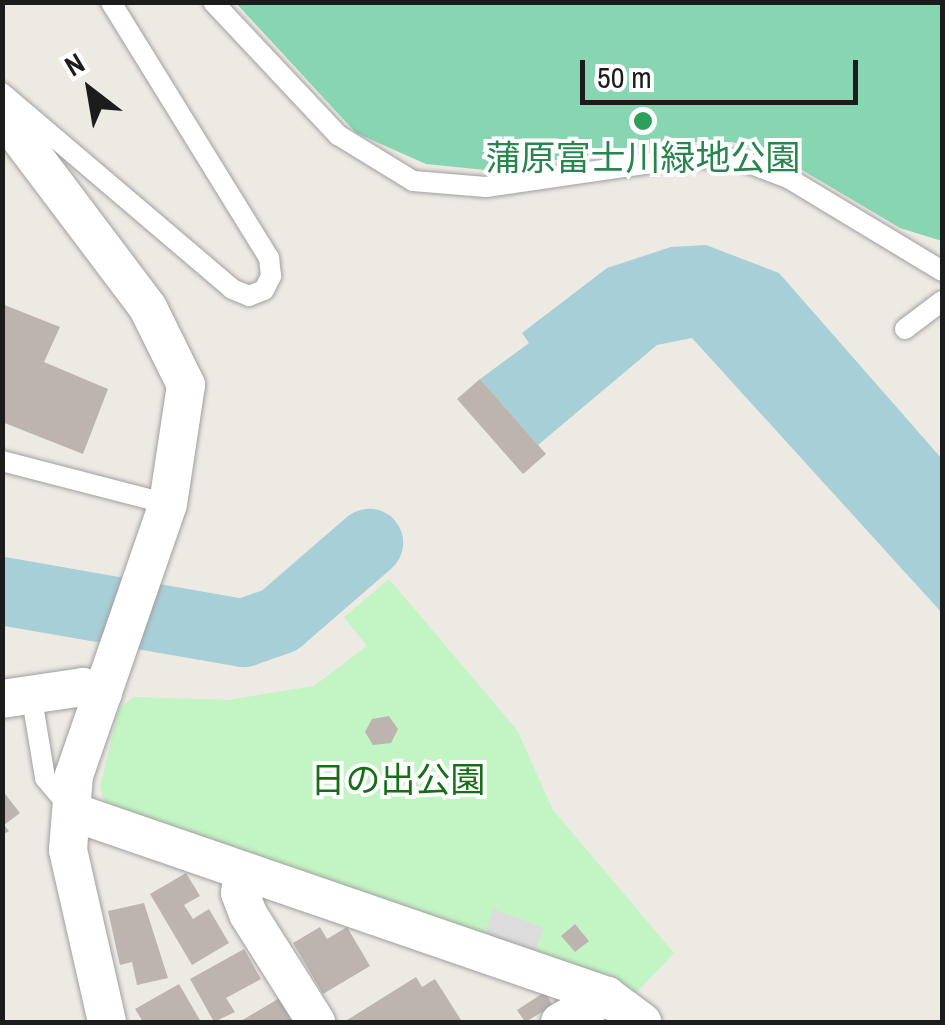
<!DOCTYPE html>
<meta charset="utf-8">
<style>
body{margin:0}
#map{position:relative;width:945px;height:1025px;overflow:hidden;background:#ede9e3;font-family:"Archivo Narrow","Noto Sans JP",sans-serif}
div>[style]{position:absolute}
[style*='--x']{left:calc(var(--x)*1px);top:calc(var(--y)*1px);width:calc(var(--w)*1px);rotate:calc(var(--a)*1deg)}
.park>*{inset:0;background:#c3f4c3}
.pitch>*{inset:0;background:#88d5b1}
.parking>*{inset:0;background:#dcdcdc}
.water>*{inset:0;background:#a7cfd7}
.river>*{height:68px;margin:-34px;padding:0 34px;transform-origin:34px;border-radius:34px;background:#a7cfd7}
.building>*{inset:0;background:#bdb4b0}
.roads{filter:drop-shadow(0 0 2px #a0a0a0) drop-shadow(0 0 2px #a0a0a0)}
.service>*{height:20px;margin:-10px;padding:0 10px;transform-origin:10px;border-radius:10px;background:#fff}
.minor>*{height:38px;margin:-19px;padding:0 19px;transform-origin:19px;border-radius:19px;background:#fff}
.dots>*{width:28px;height:28px;translate:-50% -50%;box-sizing:border-box;border:5px solid #fff;border-radius:50%}
span{translate:-50% -50%;white-space:nowrap;text-align:center;line-height:1.15;-webkit-text-stroke:8px #fff;paint-order:stroke}
.leisure-label{font-size:35px;color:#27864d}
.park-label{font-size:35px;color:#156f16}
.frame{position:absolute;inset:0;border:5px solid #1c1c1c;pointer-events:none}
.north{position:absolute;left:40px;top:40px;width:100px;height:100px;-webkit-text-stroke:8px #fff;paint-order:stroke;rotate:329deg;font-size:28px;font-weight:700;line-height:40px;text-align:center;color:#1c1c1c}
.north::after{content:'';display:block;margin:auto;width:35px;height:45px;background:#1c1c1c;clip-path:polygon(50% 0,100% 100%,50% 72%,0 100%)}
.scale{position:absolute;left:580px;top:60px;width:278px;height:45px;box-sizing:border-box;border:5px solid #1c1c1c;border-top:0;padding-left:12px;font-size:30px;line-height:35px;white-space:nowrap;color:#1c1c1c;-webkit-text-stroke:8px #fff;paint-order:stroke}
</style>
<div id="map">
<div class="park">
<div style="clip-path:polygon(389px 579px,517px 730px,553px 810px,674px 953px,636px 993px,111px 810px,104px 800px,100px 787px,119px 708px,134px 697px,228px 700px,314px 686px,367px 646px,344px 617px)"></div>
</div>
<div class="pitch">
<div style="clip-path:polygon(236px 3px,942px 3px,942px 241px,900px 228px,775px 154px,732px 142px,686px 142px,485px 170px,426px 164px,356px 133px)"></div>
</div>
<div class="parking">
<div style="clip-path:polygon(493px 909px,544px 928px,533px 956px,483px 939px)"></div>
</div>
<div class="water">
<div style="clip-path:polygon(706px 245px,779px 273px,942px 459px,942px 613px,692px 338px,657px 345px,538px 445px,480px 379px,529px 343px,522px 333px,607px 268px,671px 247px)"></div>
</div>
<div class="river">
<div style="--x:2;--y:591;--w:245;--a:9.9"></div>
<div style="--x:243;--y:633;--w:39;--a:-19"></div>
<div style="--x:280;--y:620;--w:118;--a:-40.9"></div>
</div>
<div class="building">
<div style="clip-path:polygon(2px 304px,60px 327px,44px 362px,108px 389px,83px 454px,2px 422px)"></div>
<div style="clip-path:polygon(480px 379px,546px 454px,523px 474px,457px 399px)"></div>
<div style="clip-path:polygon(389px 716px,398px 729px,391px 743px,373px 745px,365px 732px,372px 719px)"></div>
<div style="clip-path:polygon(2px 790px,20px 813px,4px 825px,9px 831px,2px 835px)"></div>
<div style="clip-path:polygon(186px 873px,200px 896px,184px 905px,193px 919px,209px 909px,229px 943px,192px 965px,150px 894px)"></div>
<div style="clip-path:polygon(144px 903px,168px 978px,137px 985px,132px 962px,120px 965px,108px 911px)"></div>
<div style="clip-path:polygon(575px 924px,589px 941px,575px 952px,561px 936px)"></div>
<div style="clip-path:polygon(320px 927px,327px 939px,347px 927px,370px 966px,323px 994px,293px 943px)"></div>
<div style="clip-path:polygon(244px 949px,261px 979px,226px 998px,235px 1012px,214px 1022px,190px 979px)"></div>
<div style="clip-path:polygon(416px 977px,422px 987px,435px 979px,461px 1020px,344px 1022px)"></div>
<div style="clip-path:polygon(179px 984px,201px 1022px,143px 1022px,135px 1009px)"></div>
<div style="clip-path:polygon(545px 992px,553px 1006px,525px 1022px,517px 1010px)"></div>
<div style="clip-path:polygon(283px 996px,299px 1022px,239px 1022px)"></div>
</div>
<div class="roads">
<div class="service">
<div style="--x:213;--y:2;--w:183;--a:46.8"></div>
<div style="--x:338;--y:135;--w:88;--a:31.5"></div>
<div style="--x:413;--y:181;--w:73;--a:4.7"></div>
<div style="--x:486;--y:187;--w:201;--a:-8.3"></div>
<div style="--x:685;--y:158;--w:53;--a:1.1"></div>
<div style="--x:738;--y:159;--w:53;--a:20.8"></div>
<div style="--x:788;--y:178;--w:180;--a:31.1"></div>
<div style="--x:2;--y:93;--w:302;--a:40.4"></div>
<div style="--x:232;--y:289;--w:18;--a:22"></div>
<div style="--x:249;--y:296;--w:16;--a:-22"></div>
<div style="--x:264;--y:290;--w:16;--a:-63"></div>
<div style="--x:271;--y:276;--w:18;--a:-96"></div>
<div style="--x:269;--y:258;--w:301;--a:-121.7"></div>
<div style="--x:905;--y:329;--w:46;--a:-37.1"></div>
<div style="--x:2;--y:461;--w:171;--a:14.5"></div>
<div style="--x:31;--y:693;--w:86;--a:80.6"></div>
<div style="--x:45;--y:778;--w:38;--a:50"></div>
</div>
<div class="minor">
<div style="--x:2;--y:114;--w:243;--a:53"></div>
<div style="--x:148;--y:308;--w:86;--a:63.7"></div>
<div style="--x:186;--y:385;--w:120;--a:98.6"></div>
<div style="--x:168;--y:504;--w:287;--a:109.1"></div>
<div style="--x:74;--y:775;--w:75;--a:94.6"></div>
<div style="--x:68;--y:850;--w:176;--a:77.2"></div>
<div style="--x:2;--y:699;--w:82;--a:-8.4"></div>
<div style="--x:83;--y:687;--w:21;--a:17"></div>
<div style="--x:73;--y:812;--w:565;--a:19.01"></div>
<div style="--x:607;--y:996;--w:44;--a:36.6"></div>
<div style="--x:243;--y:872;--w:21;--a:98"></div>
<div style="--x:240;--y:893;--w:22;--a:69"></div>
<div style="--x:248;--y:914;--w:128;--a:57.8"></div>
<div style="--x:560;--y:1022;--w:54;--a:-29"></div>
</div>
</div>
<div class="dots">
<div style="left:643px;top:121px;background:#2e9e5b"></div>
</div>
<div class="leisure-label">
<span style="left:643px;top:158px">蒲原富士川緑地公園</span>
</div>
<div class="park-label">
<span style="left:398px;top:780px">日の出公園</span>
</div>
<div class="frame"></div>
<div class="north">N</div>
<div class="scale">50 m</div>
</div>
